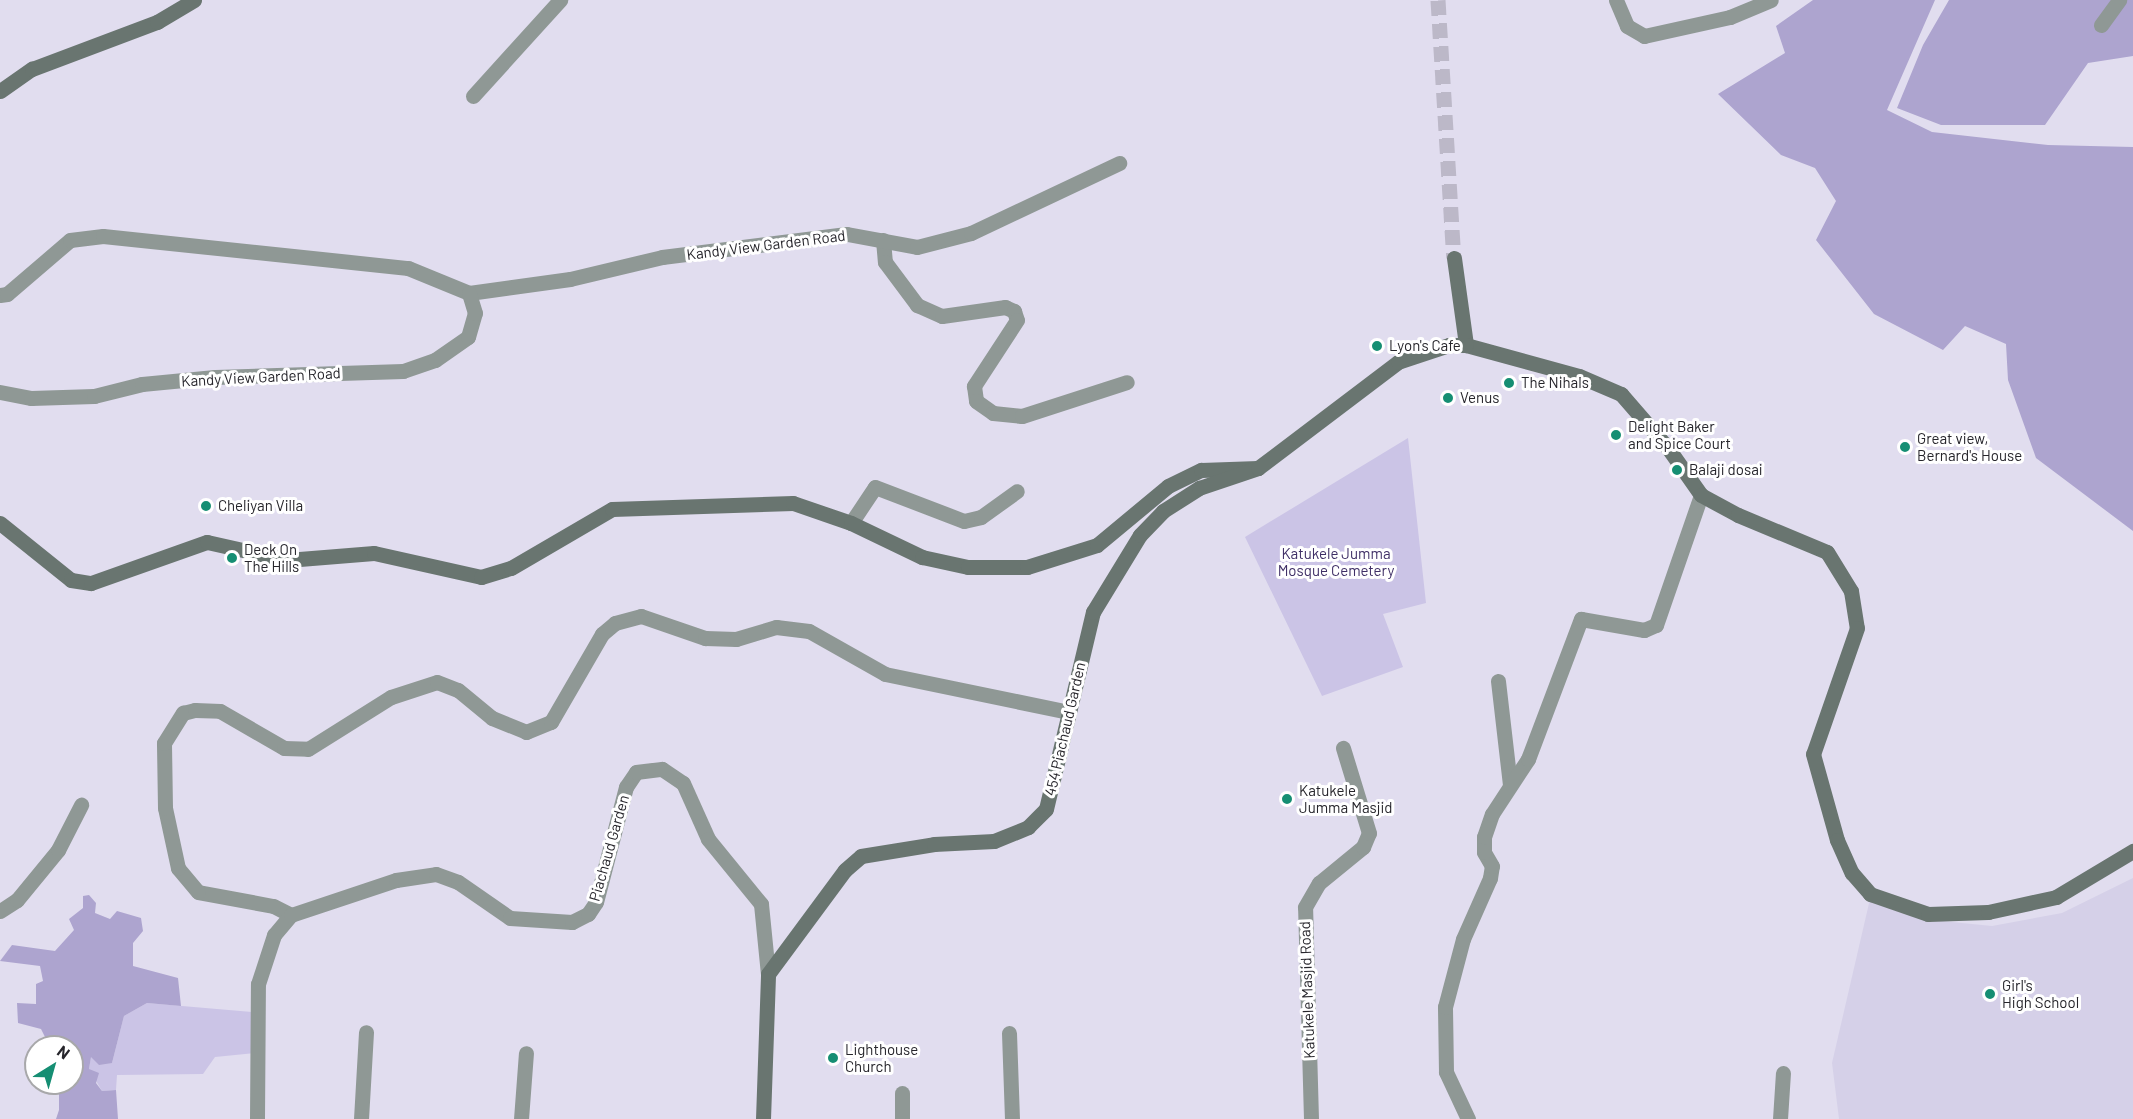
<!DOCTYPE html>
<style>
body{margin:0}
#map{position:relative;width:2133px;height:1119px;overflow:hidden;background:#e1ddef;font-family:Barlow,sans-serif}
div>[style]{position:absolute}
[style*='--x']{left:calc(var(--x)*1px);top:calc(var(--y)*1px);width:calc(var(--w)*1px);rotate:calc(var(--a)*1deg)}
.built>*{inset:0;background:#d5d0e8}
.green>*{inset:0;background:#cbc4e6}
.forest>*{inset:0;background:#ada4cf}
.secondary-tunnel>*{height:15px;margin-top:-7.5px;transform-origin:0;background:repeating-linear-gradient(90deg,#bcb8c8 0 15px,transparent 0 23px)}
.street>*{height:15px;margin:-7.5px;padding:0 7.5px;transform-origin:7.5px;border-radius:7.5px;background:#8f9895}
.secondary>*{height:15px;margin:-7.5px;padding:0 7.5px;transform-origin:7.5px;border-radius:7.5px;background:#697570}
.dots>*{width:16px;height:16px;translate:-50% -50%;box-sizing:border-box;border:3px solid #fff;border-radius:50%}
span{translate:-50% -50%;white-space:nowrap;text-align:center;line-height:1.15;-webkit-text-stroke:6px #fff;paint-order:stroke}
.street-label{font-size:15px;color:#26252b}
.poi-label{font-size:15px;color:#26252b}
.left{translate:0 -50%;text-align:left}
.park-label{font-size:15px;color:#3f2f66}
.north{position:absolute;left:24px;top:1035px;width:60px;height:60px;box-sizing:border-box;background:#fff;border:2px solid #a8a8aa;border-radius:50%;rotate:37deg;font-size:16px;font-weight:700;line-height:24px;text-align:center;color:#26252b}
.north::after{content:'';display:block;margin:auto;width:21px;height:27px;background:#158e73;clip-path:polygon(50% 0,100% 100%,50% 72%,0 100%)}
</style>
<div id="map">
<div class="built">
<div style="clip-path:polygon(2133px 878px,2133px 1119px,1839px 1119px,1832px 1063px,1870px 899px,1932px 920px,1992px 926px,2062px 913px)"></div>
</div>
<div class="green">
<div style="clip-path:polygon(1408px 438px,1426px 603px,1383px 614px,1403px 667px,1322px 696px,1245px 537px)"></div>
<div style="clip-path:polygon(147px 1003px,252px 1012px,255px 1053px,215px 1057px,203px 1074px,117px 1075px,116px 1090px,102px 1091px,89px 1069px,91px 1056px,112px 1063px,124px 1016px)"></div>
</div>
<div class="forest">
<div style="clip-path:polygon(1813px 0,1935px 0,1887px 110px,1932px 132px,2048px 145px,2133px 147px,2133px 531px,2036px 458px,2008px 380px,2006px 344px,1965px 326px,1943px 350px,1874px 314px,1816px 240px,1836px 201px,1815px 168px,1781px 155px,1718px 94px,1785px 53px,1776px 26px)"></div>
<div style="clip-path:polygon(1949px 0,2133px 0,2133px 56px,2088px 63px,2045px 125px,1941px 125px,1897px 108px,1923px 45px)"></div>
<div style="clip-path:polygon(89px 895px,96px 903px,95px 913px,110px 919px,117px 911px,141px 918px,143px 931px,133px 943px,133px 966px,178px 978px,181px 1006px,147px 1003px,124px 1016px,112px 1063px,99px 1065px,91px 1057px,89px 1069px,99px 1073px,96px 1083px,102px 1091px,116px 1090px,118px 1119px,56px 1119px,59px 1110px,59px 1083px,72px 1083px,72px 1047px,50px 1047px,41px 1029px,18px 1023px,17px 1003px,36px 1004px,36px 984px,43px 981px,40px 966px,0 961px,12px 945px,55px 951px,74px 930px,69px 919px,83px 908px,83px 896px)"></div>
</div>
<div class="secondary-tunnel">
<div style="--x:1438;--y:0;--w:258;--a:86.5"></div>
</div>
<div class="street">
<div style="--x:1616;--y:0;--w:28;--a:67"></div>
<div style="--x:1627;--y:26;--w:20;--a:30"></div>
<div style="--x:1644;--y:36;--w:88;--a:-12.5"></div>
<div style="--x:1730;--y:17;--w:44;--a:-22.5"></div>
<div style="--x:2101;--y:25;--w:31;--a:-54"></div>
<div style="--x:473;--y:96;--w:130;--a:-47.8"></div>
<div style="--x:883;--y:240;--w:22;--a:85"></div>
<div style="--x:885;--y:262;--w:54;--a:53.3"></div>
<div style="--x:917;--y:305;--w:27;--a:24"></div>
<div style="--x:942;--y:316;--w:64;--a:-8.1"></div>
<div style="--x:1005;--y:307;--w:10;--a:24"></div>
<div style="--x:1014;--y:311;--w:9;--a:72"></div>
<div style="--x:1017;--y:320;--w:79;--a:123.1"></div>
<div style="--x:974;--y:386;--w:15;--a:82"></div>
<div style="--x:976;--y:401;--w:21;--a:35"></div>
<div style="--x:993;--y:413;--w:29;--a:6"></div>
<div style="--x:1022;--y:416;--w:110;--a:-17.9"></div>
<div style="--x:0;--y:295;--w:7;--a:-8"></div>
<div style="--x:7;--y:294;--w:83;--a:-40.6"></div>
<div style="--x:70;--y:240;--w:33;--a:-7"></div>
<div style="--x:103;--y:236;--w:307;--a:6"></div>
<div style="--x:408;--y:268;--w:66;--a:22.3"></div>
<div style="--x:469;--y:293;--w:102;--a:-7.9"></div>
<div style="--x:570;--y:279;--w:95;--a:-13.4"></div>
<div style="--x:662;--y:257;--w:186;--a:-7.1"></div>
<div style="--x:847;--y:234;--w:71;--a:10.5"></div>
<div style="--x:917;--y:247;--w:56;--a:-14.5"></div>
<div style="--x:971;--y:233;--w:164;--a:-25.3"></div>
<div style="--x:0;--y:392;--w:32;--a:11"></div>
<div style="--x:31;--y:398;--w:63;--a:-1.8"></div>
<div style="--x:94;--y:396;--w:49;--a:-14"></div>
<div style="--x:142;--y:384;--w:73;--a:-5.5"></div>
<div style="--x:215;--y:377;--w:188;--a:-1.8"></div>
<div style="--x:403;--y:371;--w:34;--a:-19"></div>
<div style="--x:435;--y:360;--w:40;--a:-34.9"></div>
<div style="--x:468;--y:337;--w:25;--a:-74"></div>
<div style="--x:475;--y:313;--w:21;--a:-107"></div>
<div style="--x:851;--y:523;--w:43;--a:-56.3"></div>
<div style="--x:875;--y:487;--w:95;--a:20.9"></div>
<div style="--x:964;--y:521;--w:17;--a:-13"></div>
<div style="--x:981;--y:517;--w:44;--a:-35.8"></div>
<div style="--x:1498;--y:681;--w:105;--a:83.4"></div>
<div style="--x:0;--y:911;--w:20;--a:-33"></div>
<div style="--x:17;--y:900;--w:65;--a:-50.6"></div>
<div style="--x:58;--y:850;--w:51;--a:-62.9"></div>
<div style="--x:291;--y:915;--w:20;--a:-153"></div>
<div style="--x:273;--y:906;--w:76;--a:-169.4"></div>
<div style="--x:198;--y:892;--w:31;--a:-130"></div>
<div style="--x:178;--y:868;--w:61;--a:-102.2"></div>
<div style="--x:165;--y:808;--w:65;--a:-90.9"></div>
<div style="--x:164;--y:743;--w:36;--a:-58"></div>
<div style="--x:183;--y:713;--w:12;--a:-14"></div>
<div style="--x:195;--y:710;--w:25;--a:2"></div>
<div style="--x:220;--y:711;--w:74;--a:30"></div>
<div style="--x:284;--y:748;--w:24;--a:2"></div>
<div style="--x:308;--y:749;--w:98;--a:-32.1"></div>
<div style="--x:391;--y:697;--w:48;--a:-18.1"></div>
<div style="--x:437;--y:682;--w:22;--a:21"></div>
<div style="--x:458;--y:690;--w:44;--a:39.5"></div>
<div style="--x:492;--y:718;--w:37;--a:22"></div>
<div style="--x:526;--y:732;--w:27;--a:-22"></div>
<div style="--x:551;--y:722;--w:102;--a:-59.9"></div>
<div style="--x:602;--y:634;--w:17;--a:-40"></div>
<div style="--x:615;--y:623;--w:27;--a:-15"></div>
<div style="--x:641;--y:616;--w:68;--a:19"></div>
<div style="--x:705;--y:638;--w:31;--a:2"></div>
<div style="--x:736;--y:639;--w:42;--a:-16.7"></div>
<div style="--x:776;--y:627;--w:33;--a:7"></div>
<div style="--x:809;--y:631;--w:87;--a:29.5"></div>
<div style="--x:885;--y:674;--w:187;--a:11.7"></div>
<div style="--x:1009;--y:1033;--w:86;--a:88"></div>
<div style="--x:902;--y:1093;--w:26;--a:90"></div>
<div style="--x:257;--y:1119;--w:135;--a:-89.6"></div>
<div style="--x:258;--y:984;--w:52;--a:-71.9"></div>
<div style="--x:274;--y:935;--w:26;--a:-50"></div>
<div style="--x:291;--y:915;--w:111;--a:-18.4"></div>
<div style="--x:396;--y:880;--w:40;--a:-8.5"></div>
<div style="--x:436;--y:874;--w:23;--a:20"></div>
<div style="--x:458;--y:882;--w:63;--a:34.7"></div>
<div style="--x:510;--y:918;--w:62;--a:3.7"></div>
<div style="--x:572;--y:922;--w:18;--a:-27"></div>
<div style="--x:588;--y:914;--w:14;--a:-56"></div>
<div style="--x:596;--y:902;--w:119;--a:-75.4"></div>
<div style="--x:626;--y:787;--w:18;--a:-56"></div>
<div style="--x:636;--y:772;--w:26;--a:-7"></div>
<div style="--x:662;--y:769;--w:25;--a:34"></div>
<div style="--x:683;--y:783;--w:61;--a:65.9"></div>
<div style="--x:708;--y:839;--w:84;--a:50.8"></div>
<div style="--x:761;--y:904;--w:70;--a:84.3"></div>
<div style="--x:361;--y:1119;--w:87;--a:-86.7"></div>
<div style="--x:521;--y:1119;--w:66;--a:-85.7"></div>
<div style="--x:1311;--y:1119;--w:212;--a:-91.6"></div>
<div style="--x:1305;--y:907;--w:28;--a:-60"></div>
<div style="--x:1319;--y:883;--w:57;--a:-39.3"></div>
<div style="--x:1363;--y:847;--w:15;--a:-67"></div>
<div style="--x:1369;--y:833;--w:89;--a:-107"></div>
<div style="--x:1468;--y:1119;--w:52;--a:-115.1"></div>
<div style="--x:1446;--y:1072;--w:65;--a:-90.9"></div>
<div style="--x:1445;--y:1007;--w:70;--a:-75.2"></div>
<div style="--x:1463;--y:939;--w:67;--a:-66.1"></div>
<div style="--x:1490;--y:878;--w:12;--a:-81"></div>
<div style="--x:1492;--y:866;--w:16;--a:-120"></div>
<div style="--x:1484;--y:852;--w:15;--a:-90"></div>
<div style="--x:1484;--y:837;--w:24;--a:-71"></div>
<div style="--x:1492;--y:814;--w:66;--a:-56.8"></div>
<div style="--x:1528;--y:759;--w:150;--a:-69.3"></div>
<div style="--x:1581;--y:619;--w:64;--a:9.9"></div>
<div style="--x:1644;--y:630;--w:13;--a:-23"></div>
<div style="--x:1656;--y:625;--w:138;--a:-70.9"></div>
<div style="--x:1780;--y:1119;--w:46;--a:-86.3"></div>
</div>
<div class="secondary">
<div style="--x:0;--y:91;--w:39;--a:-35"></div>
<div style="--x:32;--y:69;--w:134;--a:-20.6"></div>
<div style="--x:157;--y:22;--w:43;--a:-30.7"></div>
<div style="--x:1454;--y:258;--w:88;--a:82.1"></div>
<div style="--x:1466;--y:345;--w:117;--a:15.3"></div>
<div style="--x:1579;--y:376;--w:46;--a:23.2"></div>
<div style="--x:1621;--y:394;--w:72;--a:49"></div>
<div style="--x:1668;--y:448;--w:57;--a:54.9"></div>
<div style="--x:1701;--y:495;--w:42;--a:28.4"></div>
<div style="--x:1738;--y:515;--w:96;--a:22.6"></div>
<div style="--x:1827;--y:552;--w:46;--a:58.4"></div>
<div style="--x:1851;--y:591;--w:37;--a:81"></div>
<div style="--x:1857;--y:628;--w:133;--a:109.2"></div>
<div style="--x:1813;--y:754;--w:89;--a:74.4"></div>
<div style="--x:1837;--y:840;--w:36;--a:66"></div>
<div style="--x:1852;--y:873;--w:28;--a:49"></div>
<div style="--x:1870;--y:894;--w:61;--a:19"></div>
<div style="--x:1928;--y:914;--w:60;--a:-1.9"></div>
<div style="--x:1988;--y:912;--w:70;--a:-12.4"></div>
<div style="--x:2056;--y:897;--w:90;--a:-30.9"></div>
<div style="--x:0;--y:523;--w:91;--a:38.8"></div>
<div style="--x:71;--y:580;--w:20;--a:9"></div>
<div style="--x:91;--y:583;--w:123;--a:-19.5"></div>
<div style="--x:207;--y:542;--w:82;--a:12.7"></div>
<div style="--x:287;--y:560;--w:87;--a:-4.6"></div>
<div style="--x:374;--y:553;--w:110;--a:12.6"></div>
<div style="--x:481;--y:577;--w:31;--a:-17"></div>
<div style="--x:511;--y:568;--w:117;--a:-30.3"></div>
<div style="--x:612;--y:509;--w:181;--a:-1.9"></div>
<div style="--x:793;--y:503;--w:61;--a:19"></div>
<div style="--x:851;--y:523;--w:79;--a:25.6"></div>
<div style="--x:922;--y:557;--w:47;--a:12.3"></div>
<div style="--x:968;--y:567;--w:59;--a:0"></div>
<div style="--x:1027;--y:567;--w:73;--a:-17.4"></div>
<div style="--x:1097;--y:545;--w:92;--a:-39.7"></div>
<div style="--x:1168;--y:486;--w:37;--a:-26"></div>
<div style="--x:1201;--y:470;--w:57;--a:-2"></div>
<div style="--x:763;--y:1119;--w:145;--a:-88"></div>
<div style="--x:768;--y:974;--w:129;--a:-53.5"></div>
<div style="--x:845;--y:870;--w:21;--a:-41"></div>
<div style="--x:861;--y:856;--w:74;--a:-9.3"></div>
<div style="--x:934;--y:844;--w:60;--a:-2.9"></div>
<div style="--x:994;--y:841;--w:37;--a:-22"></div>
<div style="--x:1028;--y:827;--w:25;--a:-45"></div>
<div style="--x:1046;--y:809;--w:203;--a:-76.6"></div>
<div style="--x:1093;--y:612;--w:90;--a:-58.6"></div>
<div style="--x:1140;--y:535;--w:33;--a:-46"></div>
<div style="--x:1163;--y:511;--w:43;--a:-32.6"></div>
<div style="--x:1199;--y:488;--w:62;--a:-18.7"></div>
<div style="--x:1258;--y:468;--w:176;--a:-37.1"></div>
<div style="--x:1398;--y:362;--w:54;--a:-18.4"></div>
<div style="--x:1449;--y:345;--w:17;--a:0"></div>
</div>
<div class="dots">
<div style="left:1377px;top:346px;background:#158e73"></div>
<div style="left:1509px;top:383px;background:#158e73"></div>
<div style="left:1448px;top:398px;background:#158e73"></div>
<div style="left:1616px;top:435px;background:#158e73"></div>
<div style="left:1905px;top:447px;background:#158e73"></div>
<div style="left:1677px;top:470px;background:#158e73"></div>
<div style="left:206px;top:506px;background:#158e73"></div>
<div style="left:232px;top:558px;background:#158e73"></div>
<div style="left:1287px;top:799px;background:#158e73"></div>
<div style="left:1990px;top:994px;background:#158e73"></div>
<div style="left:833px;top:1058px;background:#158e73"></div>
</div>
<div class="street-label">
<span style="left:766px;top:245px;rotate:-7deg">Kandy View Garden Road</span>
<span style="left:261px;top:377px;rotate:-3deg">Kandy View Garden Road</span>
<span style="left:1065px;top:729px;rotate:-77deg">454 Piachaud Garden</span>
<span style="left:609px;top:848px;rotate:-74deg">Piachaud Garden</span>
<span style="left:1307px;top:990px;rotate:-92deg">Katukele Masjid Road</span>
</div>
<div class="poi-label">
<span class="left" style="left:1389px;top:346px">Lyon's Cafe</span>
<span class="left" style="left:1521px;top:383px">The Nihals</span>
<span class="left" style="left:1460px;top:398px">Venus</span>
<span class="left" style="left:1628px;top:435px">Delight Baker<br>and Spice Court</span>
<span class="left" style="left:1917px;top:447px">Great view,<br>Bernard's House</span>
<span class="left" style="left:1689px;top:470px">Balaji dosai</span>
<span class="left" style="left:218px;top:506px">Cheliyan Villa</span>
<span class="left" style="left:244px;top:558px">Deck On<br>The Hills</span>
<span class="left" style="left:1299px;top:799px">Katukele<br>Jumma Masjid</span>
<span class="left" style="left:2002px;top:994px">Girl's<br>High School</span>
<span class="left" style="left:845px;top:1058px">Lighthouse<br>Church</span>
</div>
<div class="park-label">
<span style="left:1336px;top:562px">Katukele Jumma<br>Mosque Cemetery</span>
</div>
<div class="north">N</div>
</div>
